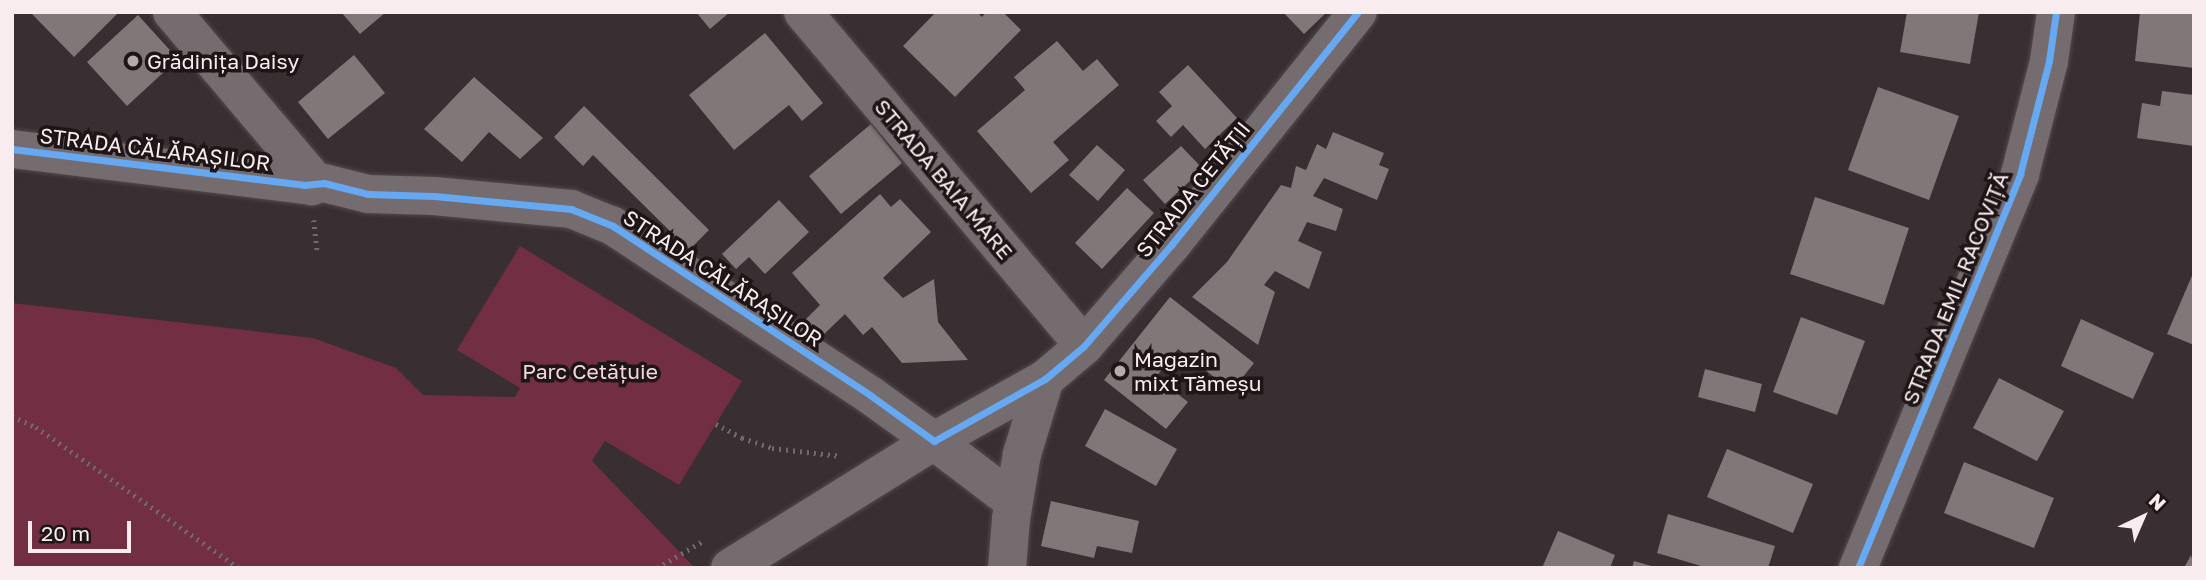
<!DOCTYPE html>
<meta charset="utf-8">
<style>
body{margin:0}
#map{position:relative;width:2206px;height:580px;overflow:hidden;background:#392e31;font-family:"Golos Text",sans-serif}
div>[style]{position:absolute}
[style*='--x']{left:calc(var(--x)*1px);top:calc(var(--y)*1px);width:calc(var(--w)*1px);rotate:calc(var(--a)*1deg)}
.green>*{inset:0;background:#722e42}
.building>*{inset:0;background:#807779}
.path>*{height:4.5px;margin-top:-2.25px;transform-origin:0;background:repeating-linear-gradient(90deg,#716a6c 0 2px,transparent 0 7px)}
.roads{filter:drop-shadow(0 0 2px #534a4d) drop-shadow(0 0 2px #534a4d)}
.minor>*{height:38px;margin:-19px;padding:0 19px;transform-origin:19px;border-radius:19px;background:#746c6e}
.cycleway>*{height:7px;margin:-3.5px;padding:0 3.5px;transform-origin:3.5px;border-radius:3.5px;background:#66a8f1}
.dots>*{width:19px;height:19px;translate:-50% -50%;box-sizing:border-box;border:4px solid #1e1517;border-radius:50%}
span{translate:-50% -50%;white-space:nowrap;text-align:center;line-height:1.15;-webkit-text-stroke:7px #1e1517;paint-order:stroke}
.poi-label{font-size:21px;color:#f9ecef}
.left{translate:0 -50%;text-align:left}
.street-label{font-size:21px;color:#f9ecef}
.park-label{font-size:21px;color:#f3d7dd}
.frame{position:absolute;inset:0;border:14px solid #f9ecef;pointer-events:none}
.north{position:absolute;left:2108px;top:482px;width:70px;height:70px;-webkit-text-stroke:5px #1e1517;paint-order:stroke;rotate:44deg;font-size:19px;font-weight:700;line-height:28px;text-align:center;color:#f9ecef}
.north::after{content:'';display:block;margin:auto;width:24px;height:32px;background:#f9ecef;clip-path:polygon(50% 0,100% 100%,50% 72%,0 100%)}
.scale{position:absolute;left:28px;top:521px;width:103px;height:32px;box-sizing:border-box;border:4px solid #f9ecef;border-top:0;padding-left:9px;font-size:21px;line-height:24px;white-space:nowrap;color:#f9ecef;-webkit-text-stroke:5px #1e1517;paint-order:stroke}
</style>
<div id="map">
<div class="green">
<div style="clip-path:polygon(520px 246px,742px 381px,679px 485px,605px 441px,592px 461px,695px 568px,12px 568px,12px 303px,313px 338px,396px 368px,423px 395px,515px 397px,520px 388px,457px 350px)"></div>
</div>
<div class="building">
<div style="clip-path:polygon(30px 12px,119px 12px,74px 57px)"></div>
<div style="clip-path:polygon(341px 12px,386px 12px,360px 34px)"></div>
<div style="clip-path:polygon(696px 12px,730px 12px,710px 29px)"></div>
<div style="clip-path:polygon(936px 12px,977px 12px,982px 17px,986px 12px,1003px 12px,1021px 30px,955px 97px,903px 46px)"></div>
<div style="clip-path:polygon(1283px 12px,1327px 12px,1304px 34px)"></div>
<div style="clip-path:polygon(1907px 12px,1979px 12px,1970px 64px,1900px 52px)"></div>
<div style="clip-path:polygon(2140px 12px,2194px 12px,2194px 68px,2135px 61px)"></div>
<div style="clip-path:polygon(138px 15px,178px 59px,127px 106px,87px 62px)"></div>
<div style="clip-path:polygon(765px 33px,823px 103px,802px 121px,789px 105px,734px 150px,689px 95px)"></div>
<div style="clip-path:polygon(1057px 41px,1083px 71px,1097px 59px,1119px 85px,1053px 142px,1069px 160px,1031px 193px,977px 131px,1025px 90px,1014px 77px)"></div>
<div style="clip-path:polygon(354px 55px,385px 93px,328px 139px,298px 102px)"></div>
<div style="clip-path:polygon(1188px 65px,1237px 118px,1205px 149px,1183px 125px,1171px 137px,1156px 121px,1172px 106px,1159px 92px)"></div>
<div style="clip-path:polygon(474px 77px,543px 138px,520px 159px,489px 132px,462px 162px,424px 129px)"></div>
<div style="clip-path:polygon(1878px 87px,1959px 116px,1929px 200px,1848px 170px)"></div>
<div style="clip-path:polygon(2162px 91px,2194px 95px,2194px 146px,2137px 138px,2142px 103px,2160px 106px)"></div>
<div style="clip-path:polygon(584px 106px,709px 230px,689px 250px,593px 155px,583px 166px,554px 137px)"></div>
<div style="clip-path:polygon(871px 124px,902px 163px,841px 214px,809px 176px)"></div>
<div style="clip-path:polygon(1333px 132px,1384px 153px,1379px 165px,1389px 169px,1377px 200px,1324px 178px,1313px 196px,1343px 209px,1336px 231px,1307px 222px,1298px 241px,1322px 252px,1309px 289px,1275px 271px,1264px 285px,1275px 292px,1258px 345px,1192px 297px,1227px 262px,1281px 185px,1291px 188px,1296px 166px,1306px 170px,1317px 144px,1326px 149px)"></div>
<div style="clip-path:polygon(1097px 145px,1125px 170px,1098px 201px,1069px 175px)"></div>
<div style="clip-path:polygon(1181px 146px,1203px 169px,1165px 204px,1143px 180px)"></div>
<div style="clip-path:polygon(1127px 188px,1154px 213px,1102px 269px,1075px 243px)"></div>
<div style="clip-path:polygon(880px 194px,891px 207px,900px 199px,931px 232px,883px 278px,903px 298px,934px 279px,938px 322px,968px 360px,902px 363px,872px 327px,863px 335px,845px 314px,821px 337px,805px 320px,820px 305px,792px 273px)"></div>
<div style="clip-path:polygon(1815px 197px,1909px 228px,1884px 305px,1790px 274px)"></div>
<div style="clip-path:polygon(779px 200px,809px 232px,765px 274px,749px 257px,736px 269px,722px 254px)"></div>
<div style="clip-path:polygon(2194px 271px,2194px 345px,2167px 334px)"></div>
<div style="clip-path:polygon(1170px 297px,1254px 363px,1232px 391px,1178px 349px,1156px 377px,1188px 402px,1166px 429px,1104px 380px)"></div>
<div style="clip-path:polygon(1801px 317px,1865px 341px,1837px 415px,1773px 392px)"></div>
<div style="clip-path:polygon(2081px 319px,2154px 353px,2133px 399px,2061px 366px)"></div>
<div style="clip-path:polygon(1705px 369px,1762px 384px,1755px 412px,1698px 397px)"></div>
<div style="clip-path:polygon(1999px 378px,2064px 411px,2037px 461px,1973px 428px)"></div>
<div style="clip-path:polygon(1105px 409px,1177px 449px,1156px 486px,1085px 446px)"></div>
<div style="clip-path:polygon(1727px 449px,1813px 484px,1793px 533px,1707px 497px)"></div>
<div style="clip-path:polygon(1964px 462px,2054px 498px,2034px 548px,1944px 513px)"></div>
<div style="clip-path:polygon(1051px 501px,1139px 521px,1132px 553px,1097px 546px,1094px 558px,1041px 546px)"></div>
<div style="clip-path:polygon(1668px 514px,1775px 546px,1768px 568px,1708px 568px,1657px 553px)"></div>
<div style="clip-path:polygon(1558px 531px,1615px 555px,1610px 568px,1542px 568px)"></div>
<div style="clip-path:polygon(2191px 555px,2194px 568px,2184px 568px)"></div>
<div style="clip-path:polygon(1634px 561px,1655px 567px,1655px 568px,1632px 568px)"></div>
</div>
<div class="path">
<div style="--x:314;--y:220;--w:30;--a:84"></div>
<div style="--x:12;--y:416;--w:26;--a:25"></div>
<div style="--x:36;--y:427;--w:247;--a:34.8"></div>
<div style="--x:716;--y:424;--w:30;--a:28"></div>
<div style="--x:742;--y:438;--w:32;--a:18"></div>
<div style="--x:772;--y:448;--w:69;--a:6.6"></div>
<div style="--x:657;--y:568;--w:53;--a:-30.4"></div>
</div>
<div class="roads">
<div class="minor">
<div style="--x:172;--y:12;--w:211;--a:49.8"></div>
<div style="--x:308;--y:173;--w:14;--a:73"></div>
<div style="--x:803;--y:12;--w:436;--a:49.9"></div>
<div style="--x:12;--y:149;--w:294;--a:7"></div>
<div style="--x:304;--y:185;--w:20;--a:-6"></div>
<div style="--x:324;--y:183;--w:45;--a:14"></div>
<div style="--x:368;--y:194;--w:66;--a:1.7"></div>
<div style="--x:434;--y:196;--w:138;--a:5.4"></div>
<div style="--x:571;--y:209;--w:45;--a:22"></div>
<div style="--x:613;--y:226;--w:308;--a:33.3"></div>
<div style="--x:870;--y:395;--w:79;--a:35.7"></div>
<div style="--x:934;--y:441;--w:127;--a:-29.2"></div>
<div style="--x:1045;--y:379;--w:51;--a:-40.2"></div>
<div style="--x:1084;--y:346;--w:135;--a:-49.2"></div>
<div style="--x:1172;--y:244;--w:297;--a:-51.3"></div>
<div style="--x:730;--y:568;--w:240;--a:-31.9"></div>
<div style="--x:934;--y:441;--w:99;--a:37.2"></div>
<div style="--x:1007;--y:568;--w:49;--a:-85.3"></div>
<div style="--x:1011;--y:519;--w:66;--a:-80.4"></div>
<div style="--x:1022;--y:454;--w:78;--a:-73"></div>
<div style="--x:1858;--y:568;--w:426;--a:-67.6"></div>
<div style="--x:2020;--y:174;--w:117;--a:-75.6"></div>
<div style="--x:2049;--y:61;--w:49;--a:-81.9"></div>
</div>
</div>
<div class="cycleway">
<div style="--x:12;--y:149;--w:294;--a:7"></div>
<div style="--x:304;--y:185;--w:20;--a:-6"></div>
<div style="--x:324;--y:183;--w:45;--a:14"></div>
<div style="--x:368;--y:194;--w:66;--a:1.7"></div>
<div style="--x:434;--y:196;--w:138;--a:5.4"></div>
<div style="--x:571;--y:209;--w:45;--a:22"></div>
<div style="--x:613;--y:226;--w:308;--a:33.3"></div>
<div style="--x:870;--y:395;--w:79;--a:35.7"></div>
<div style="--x:934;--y:441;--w:127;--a:-29.2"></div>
<div style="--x:1045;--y:379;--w:51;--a:-40.2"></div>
<div style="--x:1084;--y:346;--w:135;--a:-49.2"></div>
<div style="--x:1172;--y:244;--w:297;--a:-51.3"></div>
<div style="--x:1858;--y:568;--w:426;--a:-67.6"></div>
<div style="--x:2020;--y:174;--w:117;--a:-75.6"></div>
<div style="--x:2049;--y:61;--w:49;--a:-81.9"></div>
</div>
<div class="dots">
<div style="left:133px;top:61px;background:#b6aaac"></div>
<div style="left:1120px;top:371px;background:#b6aaac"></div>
</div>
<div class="poi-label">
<span class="left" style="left:147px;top:61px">Grădinița Daisy</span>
<span class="left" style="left:1134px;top:371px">Magazin<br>mixt Tămeșu</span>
</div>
<div class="street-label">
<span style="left:155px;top:149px;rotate:7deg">STRADA CĂLĂRAȘILOR</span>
<span style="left:944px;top:179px;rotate:50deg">STRADA BAIA MARE</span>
<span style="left:1193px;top:189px;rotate:-51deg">STRADA CETĂȚII</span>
<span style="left:723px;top:278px;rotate:33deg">STRADA CĂLĂRAȘILOR</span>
<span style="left:1955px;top:288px;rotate:-68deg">STRADA EMIL RACOVIȚĂ</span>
</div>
<div class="park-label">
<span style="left:590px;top:371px">Parc Cetățuie</span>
</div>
<div class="frame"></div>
<div class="north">N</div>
<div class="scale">20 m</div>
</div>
